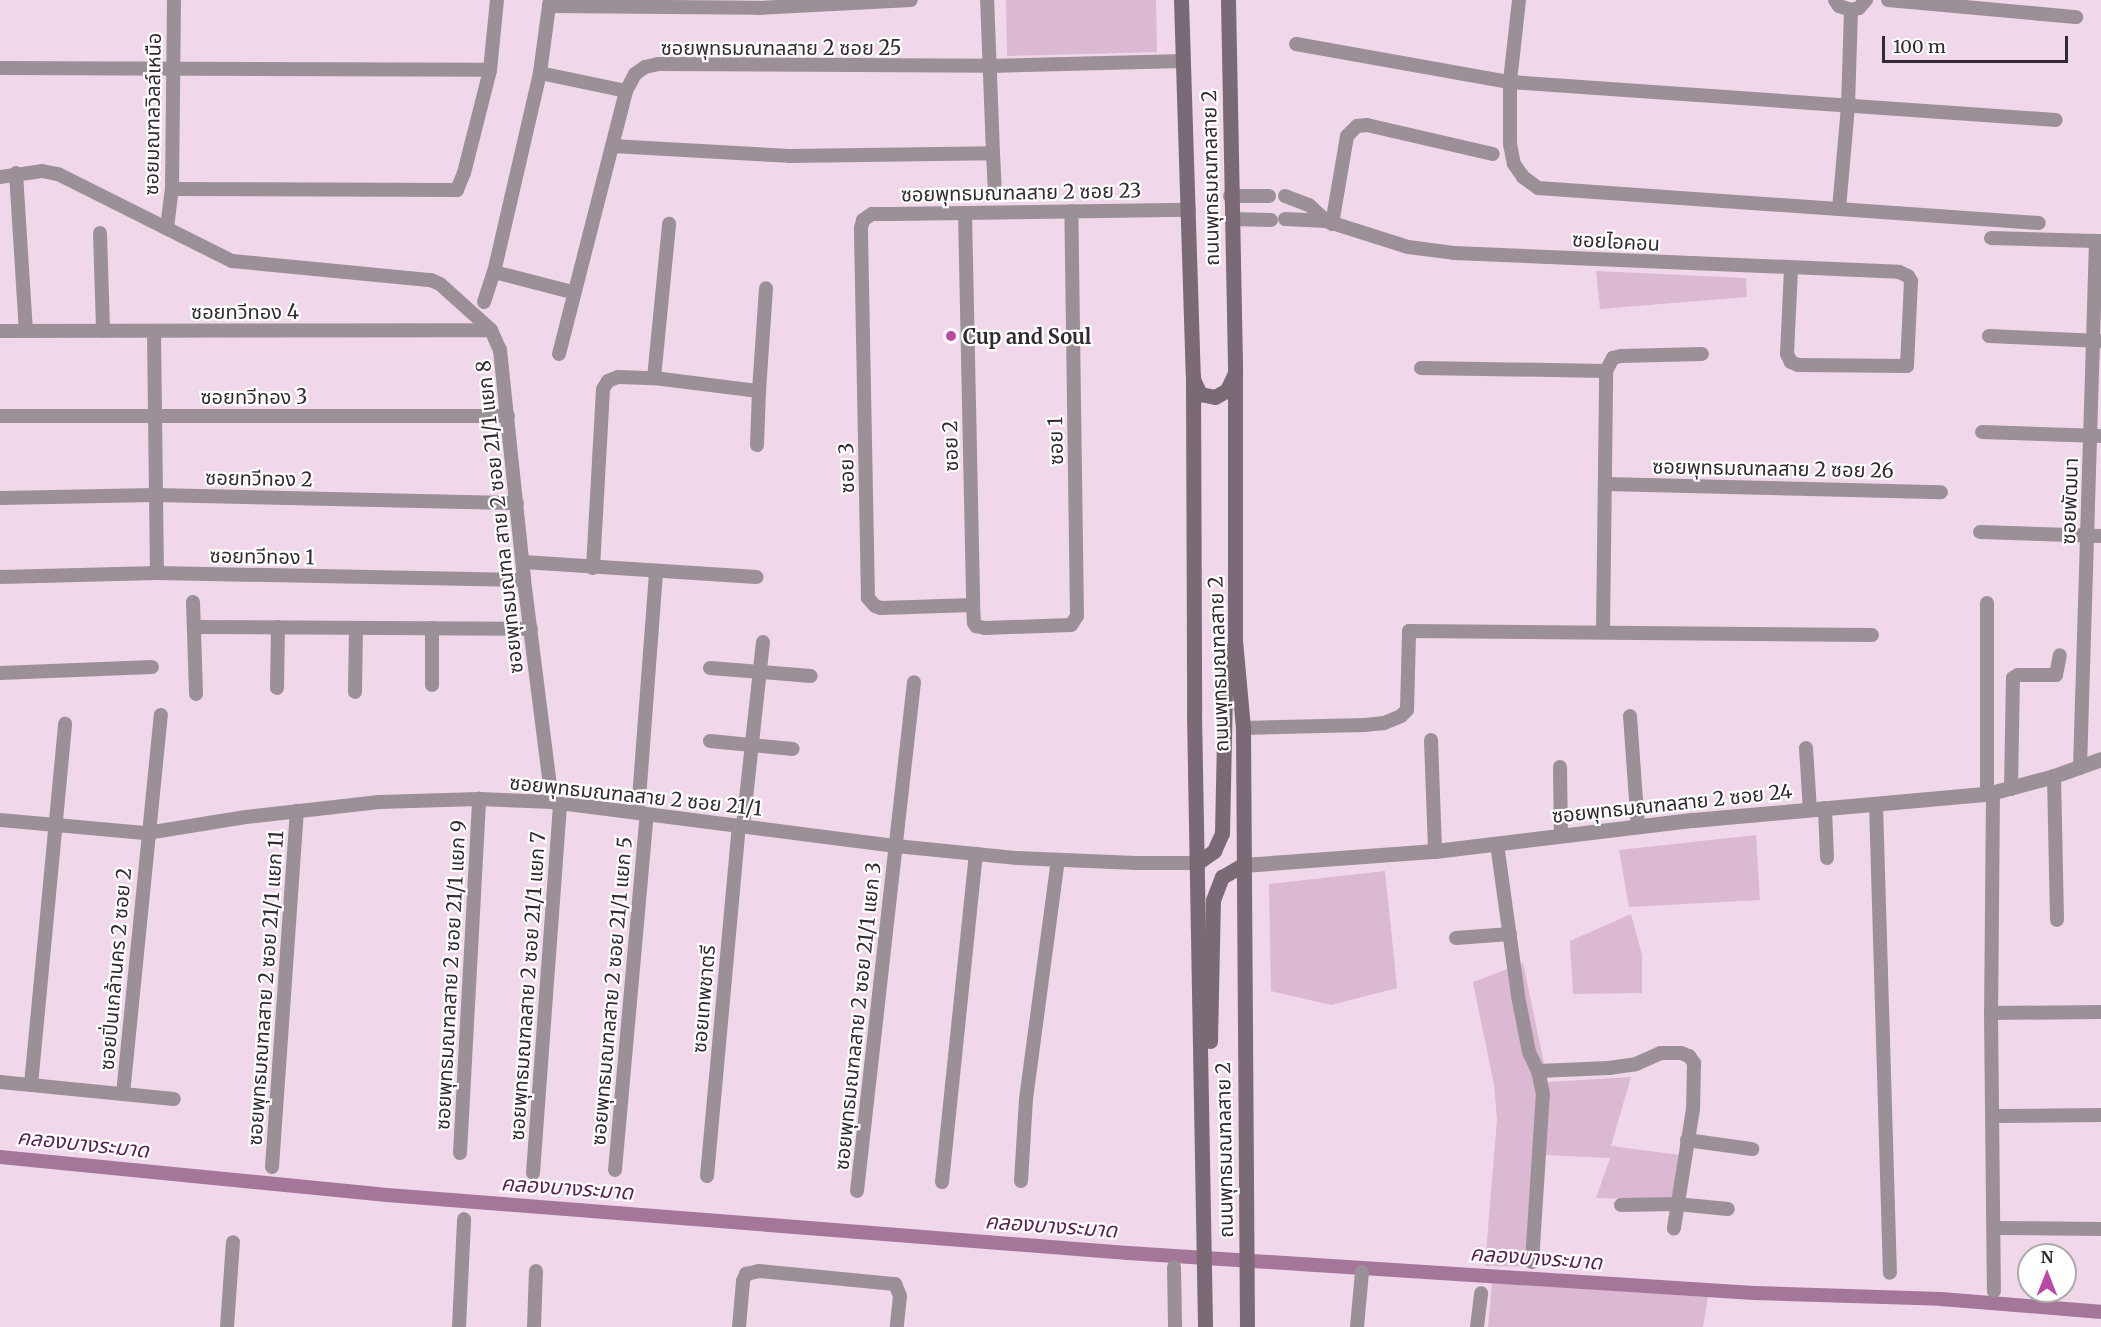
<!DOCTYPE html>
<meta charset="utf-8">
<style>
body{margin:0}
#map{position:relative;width:2101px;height:1327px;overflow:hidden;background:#f1d7ea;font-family:Merriweather,"Noto Sans Thai",serif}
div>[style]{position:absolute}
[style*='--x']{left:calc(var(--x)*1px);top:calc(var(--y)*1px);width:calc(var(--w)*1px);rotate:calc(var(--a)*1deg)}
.green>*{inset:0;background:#dbb9d2}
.canal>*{height:14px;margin:-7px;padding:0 7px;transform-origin:7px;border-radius:7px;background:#a47699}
.minor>*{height:14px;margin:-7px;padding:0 7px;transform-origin:7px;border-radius:7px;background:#9b9098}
.tertiary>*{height:15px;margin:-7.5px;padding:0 7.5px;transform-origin:7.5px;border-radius:7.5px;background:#9b9098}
.secondary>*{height:15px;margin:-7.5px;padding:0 7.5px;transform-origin:7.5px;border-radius:7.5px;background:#796a75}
.dots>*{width:16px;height:16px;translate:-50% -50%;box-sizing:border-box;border:3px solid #fff;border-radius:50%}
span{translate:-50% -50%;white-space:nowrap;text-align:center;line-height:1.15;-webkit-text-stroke:4.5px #fff;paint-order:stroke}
.street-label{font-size:20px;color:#332a31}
.poi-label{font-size:20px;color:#332a31;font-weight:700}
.left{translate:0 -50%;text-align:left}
.water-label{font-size:21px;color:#5b2150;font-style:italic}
.north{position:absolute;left:2017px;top:1243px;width:60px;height:60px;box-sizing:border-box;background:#fff;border:2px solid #adaaad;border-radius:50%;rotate:0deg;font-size:16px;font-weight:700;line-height:24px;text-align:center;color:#332a31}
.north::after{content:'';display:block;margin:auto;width:21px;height:27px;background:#ba49a4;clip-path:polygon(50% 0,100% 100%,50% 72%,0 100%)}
.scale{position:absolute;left:1882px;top:36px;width:186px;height:27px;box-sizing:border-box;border:3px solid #332a31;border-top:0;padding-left:8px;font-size:18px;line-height:21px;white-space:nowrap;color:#332a31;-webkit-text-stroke:4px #fff;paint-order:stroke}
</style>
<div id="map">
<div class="green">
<div style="clip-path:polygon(1006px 0,1156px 0,1157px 52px,1007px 56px)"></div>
<div style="clip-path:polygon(1596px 271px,1746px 278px,1747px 297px,1600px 309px)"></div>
<div style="clip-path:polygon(1756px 835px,1760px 900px,1629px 907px,1619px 850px)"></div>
<div style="clip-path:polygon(1385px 871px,1397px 988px,1331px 1005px,1271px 991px,1269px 884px)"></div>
<div style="clip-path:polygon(1631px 914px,1642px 955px,1642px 993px,1573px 994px,1570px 941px)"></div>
<div style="clip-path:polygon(1523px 963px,1548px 1082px,1631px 1077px,1611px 1146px,1680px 1155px,1672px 1200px,1596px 1198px,1610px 1158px,1545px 1155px,1537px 1267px,1485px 1266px,1497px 1119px,1494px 1085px,1473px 982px)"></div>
<div style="clip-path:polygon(1492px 1283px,1708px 1297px,1703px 1327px,1488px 1327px)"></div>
</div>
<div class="canal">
<div style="--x:0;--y:1157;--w:389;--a:5.6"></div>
<div style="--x:387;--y:1195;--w:743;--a:4.48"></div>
<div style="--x:1128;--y:1253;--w:627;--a:3.66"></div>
<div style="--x:1754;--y:1293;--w:187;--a:1.8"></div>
<div style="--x:1941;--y:1299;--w:161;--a:4.6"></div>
</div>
<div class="minor">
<div style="--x:550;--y:0;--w:6;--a:99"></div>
<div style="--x:549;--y:6;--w:209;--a:0.5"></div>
<div style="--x:758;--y:8;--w:153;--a:-3"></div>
<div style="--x:1519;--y:0;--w:82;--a:96.3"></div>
<div style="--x:1510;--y:82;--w:62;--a:90"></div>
<div style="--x:1510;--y:144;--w:20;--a:79"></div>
<div style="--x:1514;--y:164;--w:16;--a:55"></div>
<div style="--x:1523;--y:177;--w:19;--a:36"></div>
<div style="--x:1538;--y:188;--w:502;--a:4"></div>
<div style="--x:1835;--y:0;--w:7;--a:56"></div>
<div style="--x:1839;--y:6;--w:13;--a:18"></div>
<div style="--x:1851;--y:10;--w:8;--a:-14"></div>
<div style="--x:1859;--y:8;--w:11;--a:-49"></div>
<div style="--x:1888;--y:0;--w:189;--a:5.2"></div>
<div style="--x:549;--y:6;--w:68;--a:97.7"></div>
<div style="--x:540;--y:73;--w:204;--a:103"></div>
<div style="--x:494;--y:272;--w:81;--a:14.4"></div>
<div style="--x:1296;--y:44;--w:217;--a:10.1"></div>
<div style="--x:1510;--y:82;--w:547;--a:3.98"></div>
<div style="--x:0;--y:68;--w:490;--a:0.2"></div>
<div style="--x:540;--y:73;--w:88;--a:11.8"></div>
<div style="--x:612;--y:146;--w:177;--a:3.2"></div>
<div style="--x:789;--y:156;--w:204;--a:-0.8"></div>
<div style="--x:993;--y:153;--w:153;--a:-92.2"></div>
<div style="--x:993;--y:153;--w:41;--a:87.2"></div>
<div style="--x:16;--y:173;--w:158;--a:86.4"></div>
<div style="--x:0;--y:177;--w:42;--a:-8.1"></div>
<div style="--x:42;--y:171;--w:16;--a:11"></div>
<div style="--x:58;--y:174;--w:195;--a:26.6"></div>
<div style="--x:232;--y:261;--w:200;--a:5.5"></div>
<div style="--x:431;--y:280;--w:10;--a:24"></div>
<div style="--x:440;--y:284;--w:69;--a:42"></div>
<div style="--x:491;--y:330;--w:22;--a:66"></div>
<div style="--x:500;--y:350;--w:231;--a:84"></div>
<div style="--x:524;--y:580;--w:224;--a:82.8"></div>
<div style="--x:172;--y:189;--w:285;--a:0.2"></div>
<div style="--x:457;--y:190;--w:18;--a:-68"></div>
<div style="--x:464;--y:173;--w:106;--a:-75.8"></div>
<div style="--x:490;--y:70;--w:70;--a:-84.3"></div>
<div style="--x:1230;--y:196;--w:39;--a:0"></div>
<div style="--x:1285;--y:196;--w:26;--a:21"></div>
<div style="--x:1309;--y:205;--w:23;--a:43"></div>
<div style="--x:1839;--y:209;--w:103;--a:-85"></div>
<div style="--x:1848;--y:106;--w:96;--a:-88.2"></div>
<div style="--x:965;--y:213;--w:392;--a:88.8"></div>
<div style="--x:973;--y:605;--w:18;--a:87"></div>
<div style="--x:974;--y:623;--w:4;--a:56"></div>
<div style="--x:976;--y:626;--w:9;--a:13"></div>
<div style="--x:985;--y:628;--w:86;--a:-2"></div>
<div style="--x:1071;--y:625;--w:11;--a:-56"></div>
<div style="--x:1077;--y:616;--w:405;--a:-90.8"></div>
<div style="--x:1231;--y:219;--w:40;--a:1.4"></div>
<div style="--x:1285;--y:219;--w:41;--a:2.8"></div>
<div style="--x:1326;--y:221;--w:86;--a:17.6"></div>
<div style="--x:1408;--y:247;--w:46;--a:7.4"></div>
<div style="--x:1454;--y:253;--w:445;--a:2.4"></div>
<div style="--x:1899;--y:272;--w:10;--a:24"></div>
<div style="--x:1908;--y:276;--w:6;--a:59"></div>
<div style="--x:1911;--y:281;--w:85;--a:92.7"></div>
<div style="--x:1907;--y:366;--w:109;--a:-179.5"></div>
<div style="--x:1798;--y:365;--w:8;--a:-157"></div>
<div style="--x:1791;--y:362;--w:9;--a:-117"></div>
<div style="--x:1787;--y:354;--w:85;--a:-87.3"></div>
<div style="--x:1332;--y:224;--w:89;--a:-80.3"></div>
<div style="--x:1347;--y:136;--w:14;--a:-45"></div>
<div style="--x:1357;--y:126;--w:10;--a:-6"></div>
<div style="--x:1367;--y:125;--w:129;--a:13"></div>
<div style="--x:167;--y:228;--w:39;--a:-83"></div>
<div style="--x:172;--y:189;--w:189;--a:-89.4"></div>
<div style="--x:100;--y:233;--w:98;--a:88.2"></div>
<div style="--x:1991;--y:238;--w:105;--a:1.6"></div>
<div style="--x:484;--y:302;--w:32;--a:-72"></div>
<div style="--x:0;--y:331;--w:491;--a:-0.1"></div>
<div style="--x:154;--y:331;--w:242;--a:89.3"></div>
<div style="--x:1989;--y:336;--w:112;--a:2.6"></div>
<div style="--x:559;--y:354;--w:271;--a:-75.7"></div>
<div style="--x:626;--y:91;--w:19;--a:-62"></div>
<div style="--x:635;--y:74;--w:12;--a:-35"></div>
<div style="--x:645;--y:67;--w:13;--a:-13"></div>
<div style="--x:658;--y:64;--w:332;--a:0.3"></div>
<div style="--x:990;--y:66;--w:193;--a:-1.5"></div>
<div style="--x:1421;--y:368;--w:185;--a:0.9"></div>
<div style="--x:654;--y:378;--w:155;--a:-84.4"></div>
<div style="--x:0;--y:416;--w:508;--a:0"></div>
<div style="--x:1982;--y:432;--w:119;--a:1.9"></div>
<div style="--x:757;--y:445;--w:54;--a:-87.9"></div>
<div style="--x:1605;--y:484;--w:336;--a:1.4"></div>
<div style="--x:0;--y:498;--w:155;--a:-1.1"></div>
<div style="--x:155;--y:495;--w:362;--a:1.3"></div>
<div style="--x:1980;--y:532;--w:121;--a:1.9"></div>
<div style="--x:523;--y:562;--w:234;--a:3.7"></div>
<div style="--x:593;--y:568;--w:179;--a:-86.8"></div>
<div style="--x:603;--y:389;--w:9;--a:-58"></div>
<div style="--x:608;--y:381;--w:11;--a:-22"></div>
<div style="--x:618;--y:377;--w:36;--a:2"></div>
<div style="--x:654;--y:378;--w:106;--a:7.1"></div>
<div style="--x:759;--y:391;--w:103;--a:-86.1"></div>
<div style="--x:0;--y:577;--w:157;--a:-1.5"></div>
<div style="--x:157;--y:573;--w:367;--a:1.1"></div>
<div style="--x:193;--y:602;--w:92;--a:88.1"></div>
<div style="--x:1987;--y:603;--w:191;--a:90"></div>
<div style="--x:973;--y:605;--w:92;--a:178.1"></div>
<div style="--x:881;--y:608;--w:6;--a:-162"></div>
<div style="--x:875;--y:606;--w:11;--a:-131"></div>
<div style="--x:868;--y:598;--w:370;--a:-91.1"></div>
<div style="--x:861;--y:228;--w:8;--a:-76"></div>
<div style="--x:863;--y:220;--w:11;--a:-34"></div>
<div style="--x:872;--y:214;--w:21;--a:0"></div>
<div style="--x:893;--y:214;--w:296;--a:-0.8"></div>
<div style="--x:194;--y:627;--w:337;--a:0.3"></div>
<div style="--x:432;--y:628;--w:57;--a:90"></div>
<div style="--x:1603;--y:632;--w:261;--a:-89.3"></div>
<div style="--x:1606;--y:371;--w:15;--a:-62"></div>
<div style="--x:1613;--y:358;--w:8;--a:-14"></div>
<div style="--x:1621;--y:356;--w:81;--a:-1.4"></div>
<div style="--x:710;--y:668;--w:101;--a:4.5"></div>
<div style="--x:0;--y:673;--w:152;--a:-2.3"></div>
<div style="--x:277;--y:688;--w:61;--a:-89.1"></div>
<div style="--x:355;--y:692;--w:64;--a:-89.1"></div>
<div style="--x:1630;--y:716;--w:111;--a:85.9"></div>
<div style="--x:1243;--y:728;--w:122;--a:-1.4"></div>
<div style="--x:1365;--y:725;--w:19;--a:-6"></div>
<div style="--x:1384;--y:723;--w:18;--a:-22"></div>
<div style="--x:1401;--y:716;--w:8;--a:-45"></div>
<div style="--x:1407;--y:710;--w:79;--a:-88.5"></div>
<div style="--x:1409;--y:631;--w:463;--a:0.5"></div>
<div style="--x:1431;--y:740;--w:111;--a:87.9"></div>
<div style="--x:710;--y:741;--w:83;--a:5.5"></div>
<div style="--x:1806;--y:748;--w:62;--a:86.3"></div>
<div style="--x:1560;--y:767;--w:69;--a:89.2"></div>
<div style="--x:2080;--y:768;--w:527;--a:-88.26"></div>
<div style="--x:2096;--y:241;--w:5;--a:0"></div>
<div style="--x:2054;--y:776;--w:144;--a:88.8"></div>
<div style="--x:2011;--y:789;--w:111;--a:-89"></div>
<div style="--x:2013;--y:678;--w:6;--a:-31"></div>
<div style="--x:2018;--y:675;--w:38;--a:0"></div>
<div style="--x:2056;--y:675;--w:20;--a:-79"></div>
<div style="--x:1993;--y:793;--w:220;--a:90.5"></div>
<div style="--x:1991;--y:1013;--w:278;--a:89.4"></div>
<div style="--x:1876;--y:804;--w:469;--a:88.3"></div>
<div style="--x:1825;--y:808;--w:50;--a:87.7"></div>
<div style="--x:638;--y:812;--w:242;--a:-85.7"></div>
<div style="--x:0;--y:820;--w:148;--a:5.1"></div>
<div style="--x:147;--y:833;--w:100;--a:-9.2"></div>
<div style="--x:246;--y:817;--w:134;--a:-6.4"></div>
<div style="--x:379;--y:802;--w:100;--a:-1.7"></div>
<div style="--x:479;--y:799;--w:73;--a:2.4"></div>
<div style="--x:552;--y:802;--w:347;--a:7.3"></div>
<div style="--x:896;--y:846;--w:122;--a:5.7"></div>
<div style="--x:1017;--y:858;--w:119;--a:2.4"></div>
<div style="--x:1136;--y:863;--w:61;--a:0"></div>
<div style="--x:743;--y:826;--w:185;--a:-83.8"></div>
<div style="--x:1497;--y:844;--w:153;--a:82.1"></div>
<div style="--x:1518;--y:996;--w:57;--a:78.9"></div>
<div style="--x:1529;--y:1052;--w:21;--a:65"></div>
<div style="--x:1538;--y:1071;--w:71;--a:-2.4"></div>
<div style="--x:1609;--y:1068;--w:27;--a:-8"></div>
<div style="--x:1636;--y:1064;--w:27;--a:-24"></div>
<div style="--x:1661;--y:1053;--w:20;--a:0"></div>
<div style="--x:1681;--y:1053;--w:9;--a:21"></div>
<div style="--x:1689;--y:1056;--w:9;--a:54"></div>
<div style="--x:1694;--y:1063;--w:46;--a:91.2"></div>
<div style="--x:1693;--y:1109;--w:121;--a:99.1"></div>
<div style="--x:1456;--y:938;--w:54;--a:-4.2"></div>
<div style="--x:1991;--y:1013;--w:110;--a:-0.5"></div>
<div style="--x:0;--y:1082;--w:124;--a:5.6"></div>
<div style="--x:123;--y:1094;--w:381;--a:-84.3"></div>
<div style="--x:31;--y:1085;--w:363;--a:-84.6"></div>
<div style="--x:123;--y:1094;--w:51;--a:5.6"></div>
<div style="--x:1993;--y:1116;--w:108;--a:-0.5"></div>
<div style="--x:1687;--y:1140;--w:66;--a:7.9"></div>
<div style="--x:460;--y:1153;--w:355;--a:-86.9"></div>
<div style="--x:272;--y:1167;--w:357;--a:-86"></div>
<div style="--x:615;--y:1170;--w:357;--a:-84.9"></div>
<div style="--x:533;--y:1173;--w:372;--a:-85.8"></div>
<div style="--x:707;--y:1176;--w:351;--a:-84.8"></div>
<div style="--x:1021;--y:1181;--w:82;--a:-86.5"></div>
<div style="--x:1026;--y:1099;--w:241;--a:-82.4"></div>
<div style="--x:942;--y:1182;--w:330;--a:-84.1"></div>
<div style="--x:857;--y:1191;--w:512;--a:-83.61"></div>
<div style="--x:1621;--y:1205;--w:56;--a:-1"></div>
<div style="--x:1677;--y:1204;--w:51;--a:5.6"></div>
<div style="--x:1994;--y:1228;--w:107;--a:0.5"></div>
<div style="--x:1532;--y:1262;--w:168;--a:-86.3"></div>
<div style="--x:1543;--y:1094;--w:24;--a:-102"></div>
<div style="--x:1174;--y:1267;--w:60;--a:89"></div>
<div style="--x:227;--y:1327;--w:85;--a:-86"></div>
<div style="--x:459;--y:1327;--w:108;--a:-87.3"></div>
<div style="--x:534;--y:1327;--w:56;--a:-88"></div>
<div style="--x:739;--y:1327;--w:46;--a:-85"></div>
<div style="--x:743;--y:1281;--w:8;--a:-67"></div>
<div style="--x:746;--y:1274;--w:13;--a:-13"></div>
<div style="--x:759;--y:1271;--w:137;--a:5.5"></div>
<div style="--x:895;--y:1284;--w:13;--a:67"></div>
<div style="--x:900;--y:1296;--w:31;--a:96"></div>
<div style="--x:1357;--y:1327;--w:55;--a:-84.8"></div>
<div style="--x:1477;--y:1327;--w:34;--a:-83"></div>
</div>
<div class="tertiary">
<div style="--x:1243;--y:865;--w:193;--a:-4.2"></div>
<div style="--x:1435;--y:851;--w:260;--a:-6.9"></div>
<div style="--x:1693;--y:820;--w:295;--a:-5.1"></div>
<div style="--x:1987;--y:794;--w:69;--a:-15"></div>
<div style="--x:2054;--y:776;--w:50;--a:-19.9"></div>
</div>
<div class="secondary">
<div style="--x:1181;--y:0;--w:376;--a:88.2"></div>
<div style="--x:1193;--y:376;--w:337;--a:89.8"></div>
<div style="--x:1194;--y:713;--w:614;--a:88.97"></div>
<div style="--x:1228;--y:0;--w:371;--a:88.9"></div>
<div style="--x:1235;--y:371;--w:269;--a:90"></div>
<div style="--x:1235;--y:640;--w:88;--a:84.8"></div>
<div style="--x:1243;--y:728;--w:599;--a:89.62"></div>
<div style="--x:1193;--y:379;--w:17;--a:65"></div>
<div style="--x:1200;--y:394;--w:15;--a:11"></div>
<div style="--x:1215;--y:397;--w:14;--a:-30"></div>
<div style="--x:1227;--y:390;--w:17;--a:-65"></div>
<div style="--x:1197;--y:863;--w:21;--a:-35"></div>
<div style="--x:1214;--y:851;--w:20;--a:-66"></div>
<div style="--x:1222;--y:833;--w:140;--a:-88.8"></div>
<div style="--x:1225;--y:693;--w:23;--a:-85"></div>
<div style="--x:1227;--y:670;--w:22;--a:-77"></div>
<div style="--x:1210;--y:1041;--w:141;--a:-88.8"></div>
<div style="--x:1213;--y:900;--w:25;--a:-69"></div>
<div style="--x:1222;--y:877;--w:24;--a:-30"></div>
</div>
<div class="dots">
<div style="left:951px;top:336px;background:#ba49a4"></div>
</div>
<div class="street-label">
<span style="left:781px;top:47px">ซอยพุทธมณฑลสาย 2 ซอย 25</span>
<span style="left:152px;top:114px;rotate:-89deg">ซอยมณฑลวิลล์เหนือ</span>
<span style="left:1210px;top:178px;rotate:-91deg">ถนนพุทธมณฑลสาย 2</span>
<span style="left:1021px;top:192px;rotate:-1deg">ซอยพุทธมณฑลสาย 2 ซอย 23</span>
<span style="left:1616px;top:241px;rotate:3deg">ซอยไอคอน</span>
<span style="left:245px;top:311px">ซอยทวีทอง 4</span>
<span style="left:254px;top:396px">ซอยทวีทอง 3</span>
<span style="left:1055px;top:441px;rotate:-91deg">ซอย 1</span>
<span style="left:950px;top:446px;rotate:-91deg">ซอย 2</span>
<span style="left:846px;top:468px;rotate:-91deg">ซอย 3</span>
<span style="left:1773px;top:468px;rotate:1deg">ซอยพุทธมณฑลสาย 2 ซอย 26</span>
<span style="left:259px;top:478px;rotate:1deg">ซอยทวีทอง 2</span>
<span style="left:2069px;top:501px;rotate:-88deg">ซอยพัฒนา</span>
<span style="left:499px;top:517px;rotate:-96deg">ซอยพุทธมณฑล สาย 2 ซอย 21/1 แยก 8</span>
<span style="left:262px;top:556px;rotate:1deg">ซอยทวีทอง 1</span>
<span style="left:1218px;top:664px;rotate:-92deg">ถนนพุทธมณฑลสาย 2</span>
<span style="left:636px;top:795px;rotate:6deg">ซอยพุทธมณฑลสาย 2 ซอย 21/1</span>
<span style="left:1672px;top:803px;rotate:-6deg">ซอยพุทธมณฑลสาย 2 ซอย 24</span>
<span style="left:115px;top:969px;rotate:-85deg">ซอยปิ่นเกล้านคร 2 ซอย 2</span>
<span style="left:450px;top:975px;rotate:-87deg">ซอยพุทธมณฑลสาย 2 ซอย 21/1 แยก 9</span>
<span style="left:527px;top:986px;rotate:-86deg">ซอยพุทธมณฑลสาย 2 ซอย 21/1 แยก 7</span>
<span style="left:265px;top:988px;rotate:-86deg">ซอยพุทธมณฑลสาย 2 ซอย 21/1 แยก 11</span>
<span style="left:611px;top:991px;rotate:-85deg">ซอยพุทธมณฑลสาย 2 ซอย 21/1 แยก 5</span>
<span style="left:703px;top:999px;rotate:-85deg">ซอยเทพชาตรี</span>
<span style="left:857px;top:1016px;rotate:-84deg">ซอยพุทธมณฑลสาย 2 ซอย 21/1 แยก 3</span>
<span style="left:1224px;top:1150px;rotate:-91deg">ถนนพุทธมณฑลสาย 2</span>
</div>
<div class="poi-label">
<span class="left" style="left:963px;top:336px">Cup and Soul</span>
</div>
<div class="water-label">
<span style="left:83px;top:1144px;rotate:6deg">คลองบางระมาด</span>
<span style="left:567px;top:1188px;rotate:4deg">คลองบางระมาด</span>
<span style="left:1051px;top:1226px;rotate:4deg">คลองบางระมาด</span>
<span style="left:1536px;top:1258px;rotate:4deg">คลองบางระมาด</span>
</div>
<div class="north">N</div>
<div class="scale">100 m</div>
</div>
